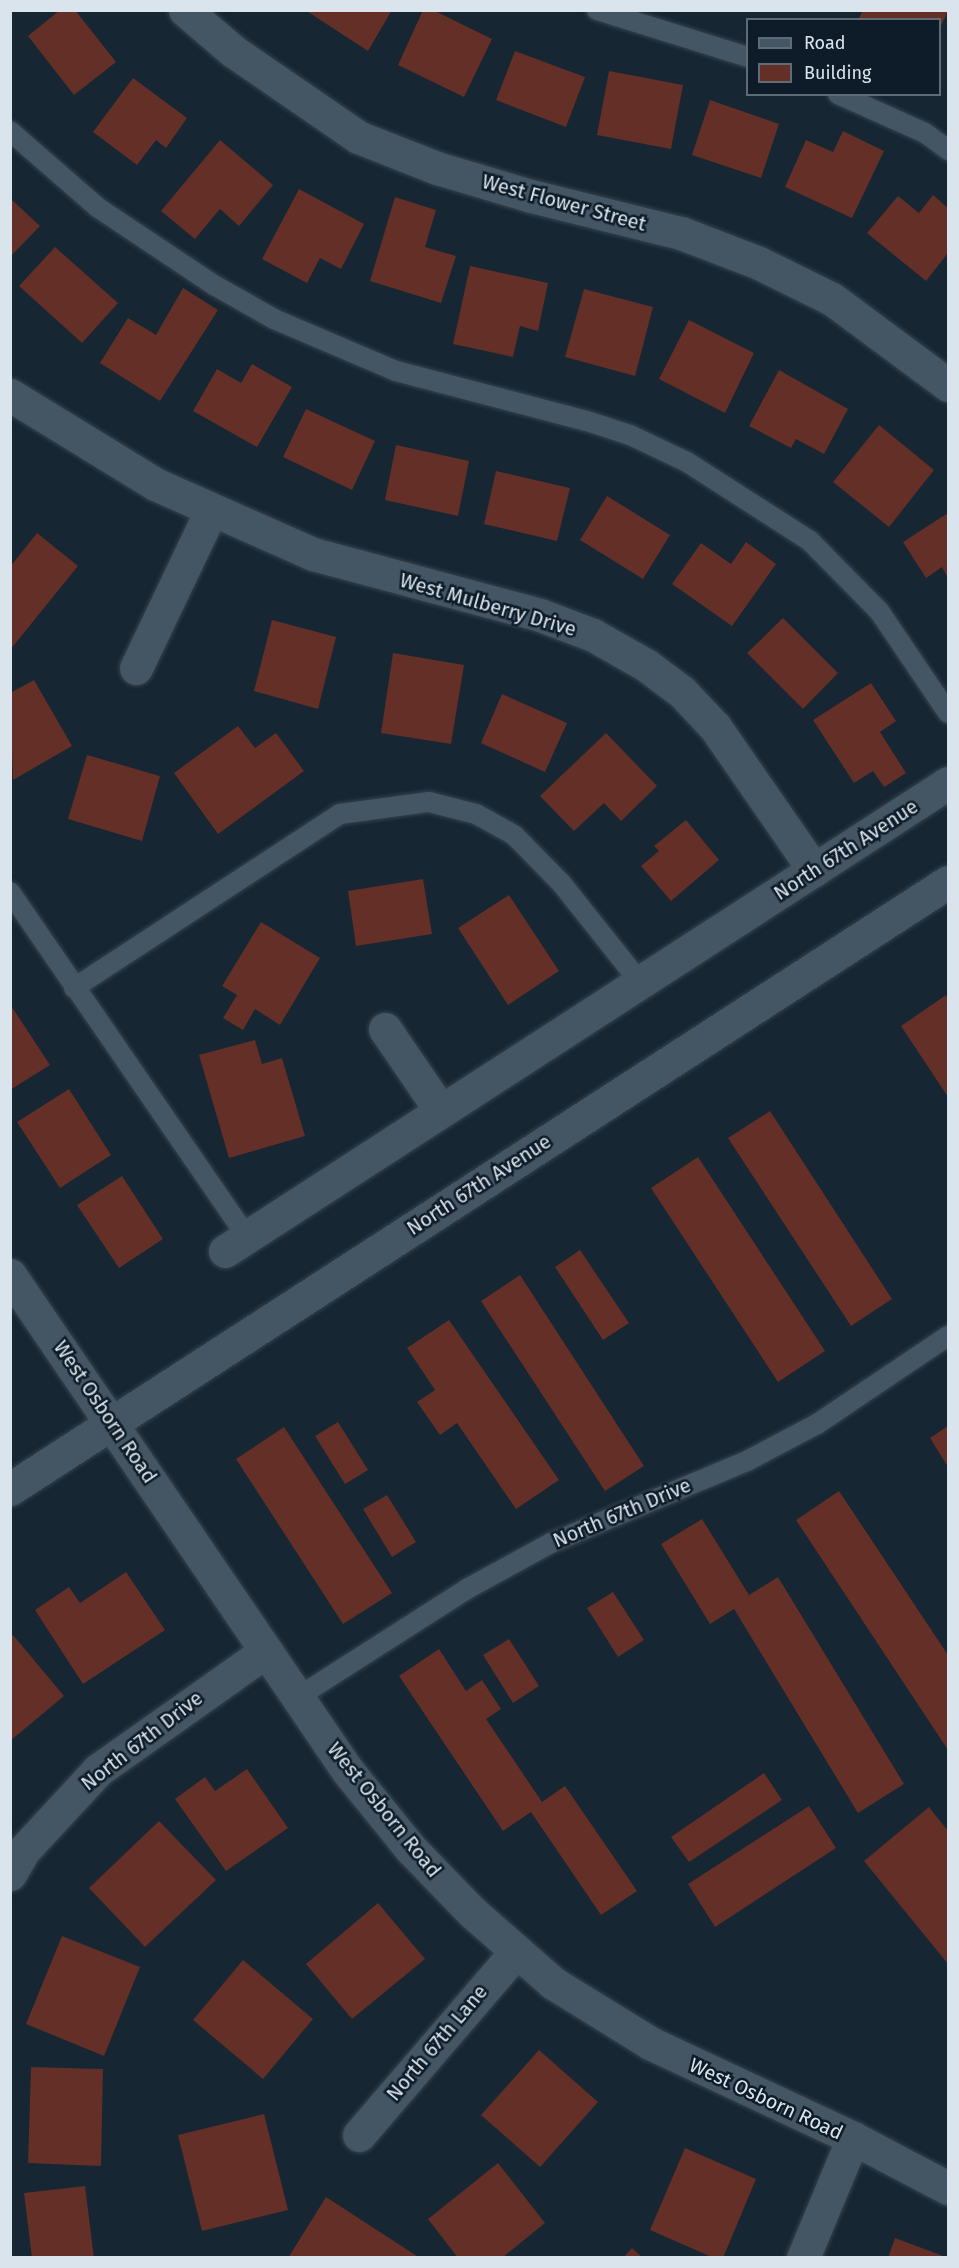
<!DOCTYPE html>
<style>
body{margin:0}
#map{position:relative;width:959px;height:2268px;overflow:hidden;background:#162632;font-family:"Fira Sans",sans-serif}
div>[style]{position:absolute}
[style*='--x']{left:calc(var(--x)*1px);top:calc(var(--y)*1px);width:calc(var(--w)*1px);rotate:calc(var(--a)*1deg)}
.building>*{inset:0;background:#632f27}
.roads{filter:drop-shadow(0 0 2px #36424c) drop-shadow(0 0 2px #36424c)}
.lane>*{height:20px;margin:-10px;padding:0 10px;transform-origin:10px;border-radius:10px;background:#445563}
.street>*{height:33px;margin:-16.5px;padding:0 16.5px;transform-origin:16.5px;border-radius:16.5px;background:#445563}
.secondary>*{height:33px;margin:-16.5px;padding:0 16.5px;transform-origin:16.5px;border-radius:16.5px;background:#445563}
span{translate:-50% -50%;white-space:nowrap;text-align:center;line-height:1.15;-webkit-text-stroke:5px #0d1c28;paint-order:stroke}
.street-label{font-size:20px;color:#dae4ec}
.frame{position:absolute;inset:0;border:12px solid #dae4ec;pointer-events:none}
.legend{position:absolute;left:746px;top:18px;width:195px;height:78px;box-sizing:border-box;background:#0d1c28;border:2px solid #5f6c76;margin:0;padding:8px 10px;list-style:none;font-size:18px;color:#dae4ec}
.legend li{display:flex;align-items:center;gap:12px;height:30px}
.legend b{width:30px;border:2px solid #5f6c76}
</style>
<div id="map">
<div class="building">
<div style="clip-path:polygon(60px 10px,75px 10px,116px 62px,74px 95px,28px 36px)"></div>
<div style="clip-path:polygon(305px 10px,392px 10px,368px 51px)"></div>
<div style="clip-path:polygon(423px 10px,433px 10px,492px 39px,464px 97px,398px 65px)"></div>
<div style="clip-path:polygon(863px 10px,948px 10px,948px 11px,940px 28px,940px 20px,858px 20px)"></div>
<div style="clip-path:polygon(515px 51px,585px 77px,566px 127px,496px 100px)"></div>
<div style="clip-path:polygon(609px 71px,683px 85px,671px 149px,597px 135px)"></div>
<div style="clip-path:polygon(133px 78px,187px 118px,166px 148px,156px 140px,137px 165px,93px 132px)"></div>
<div style="clip-path:polygon(710px 100px,779px 124px,761px 178px,692px 155px)"></div>
<div style="clip-path:polygon(843px 131px,884px 151px,852px 218px,785px 187px,806px 140px,833px 152px)"></div>
<div style="clip-path:polygon(220px 140px,273px 185px,239px 226px,220px 209px,195px 239px,161px 211px)"></div>
<div style="clip-path:polygon(299px 189px,364px 224px,341px 269px,320px 258px,307px 283px,262px 259px)"></div>
<div style="clip-path:polygon(933px 195px,948px 208px,948px 253px,926px 281px,867px 233px,898px 196px,919px 213px)"></div>
<div style="clip-path:polygon(395px 197px,436px 210px,425px 247px,456px 256px,441px 303px,370px 281px)"></div>
<div style="clip-path:polygon(10px 198px,40px 226px,10px 257px)"></div>
<div style="clip-path:polygon(55px 247px,118px 303px,82px 343px,19px 286px)"></div>
<div style="clip-path:polygon(470px 266px,548px 283px,538px 331px,520px 326px,513px 357px,453px 344px)"></div>
<div style="clip-path:polygon(183px 288px,218px 310px,160px 401px,100px 363px,128px 318px,156px 335px)"></div>
<div style="clip-path:polygon(584px 289px,653px 307px,635px 376px,565px 357px)"></div>
<div style="clip-path:polygon(689px 320px,754px 353px,725px 413px,659px 379px)"></div>
<div style="clip-path:polygon(252px 364px,292px 387px,257px 447px,193px 411px,217px 369px,241px 383px)"></div>
<div style="clip-path:polygon(779px 370px,848px 409px,824px 454px,796px 439px,791px 448px,749px 426px)"></div>
<div style="clip-path:polygon(306px 409px,375px 441px,352px 490px,283px 457px)"></div>
<div style="clip-path:polygon(879px 425px,934px 470px,889px 527px,833px 482px)"></div>
<div style="clip-path:polygon(396px 445px,469px 461px,458px 516px,385px 500px)"></div>
<div style="clip-path:polygon(496px 471px,570px 488px,557px 541px,484px 524px)"></div>
<div style="clip-path:polygon(607px 496px,670px 535px,643px 579px,580px 540px)"></div>
<div style="clip-path:polygon(948px 513px,948px 578px,942px 567px,926px 578px,903px 542px)"></div>
<div style="clip-path:polygon(37px 533px,78px 566px,10px 650px,10px 567px)"></div>
<div style="clip-path:polygon(746px 542px,776px 564px,732px 626px,672px 584px,701px 543px,731px 564px)"></div>
<div style="clip-path:polygon(783px 618px,838px 673px,803px 709px,747px 653px)"></div>
<div style="clip-path:polygon(272px 620px,336px 637px,318px 709px,254px 691px)"></div>
<div style="clip-path:polygon(393px 653px,464px 665px,451px 744px,381px 733px)"></div>
<div style="clip-path:polygon(34px 680px,72px 746px,13px 780px,10px 693px)"></div>
<div style="clip-path:polygon(871px 683px,896px 721px,880px 732px,906px 773px,884px 787px,873px 771px,854px 783px,813px 720px)"></div>
<div style="clip-path:polygon(502px 694px,567px 723px,545px 772px,481px 743px)"></div>
<div style="clip-path:polygon(238px 726px,255px 748px,276px 733px,304px 771px,218px 834px,174px 773px)"></div>
<div style="clip-path:polygon(606px 733px,657px 786px,621px 821px,604px 803px,574px 831px,540px 796px)"></div>
<div style="clip-path:polygon(87px 755px,160px 776px,142px 841px,68px 819px)"></div>
<div style="clip-path:polygon(686px 820px,719px 860px,671px 901px,641px 866px,659px 851px,654px 846px)"></div>
<div style="clip-path:polygon(423px 879px,432px 934px,356px 946px,348px 891px)"></div>
<div style="clip-path:polygon(509px 895px,559px 971px,508px 1005px,458px 928px)"></div>
<div style="clip-path:polygon(261px 922px,320px 958px,280px 1025px,255px 1009px,243px 1030px,223px 1018px,237px 995px,222px 986px)"></div>
<div style="clip-path:polygon(946px 995px,948px 1000px,948px 1097px,901px 1026px)"></div>
<div style="clip-path:polygon(10px 1004px,50px 1065px,10px 1090px)"></div>
<div style="clip-path:polygon(255px 1040px,262px 1064px,282px 1058px,305px 1136px,229px 1158px,199px 1055px)"></div>
<div style="clip-path:polygon(69px 1089px,111px 1155px,60px 1188px,17px 1122px)"></div>
<div style="clip-path:polygon(770px 1111px,892px 1299px,851px 1326px,728px 1138px)"></div>
<div style="clip-path:polygon(698px 1157px,825px 1351px,778px 1382px,651px 1188px)"></div>
<div style="clip-path:polygon(122px 1176px,163px 1239px,119px 1268px,77px 1205px)"></div>
<div style="clip-path:polygon(580px 1250px,629px 1323px,603px 1340px,555px 1267px)"></div>
<div style="clip-path:polygon(520px 1275px,644px 1466px,605px 1491px,481px 1301px)"></div>
<div style="clip-path:polygon(449px 1320px,559px 1480px,516px 1509px,457px 1423px,440px 1435px,417px 1402px,435px 1390px,407px 1348px)"></div>
<div style="clip-path:polygon(338px 1422px,368px 1470px,345px 1484px,315px 1436px)"></div>
<div style="clip-path:polygon(948px 1426px,948px 1467px,930px 1438px)"></div>
<div style="clip-path:polygon(284px 1427px,392px 1593px,343px 1624px,236px 1459px)"></div>
<div style="clip-path:polygon(839px 1491px,948px 1655px,948px 1750px,796px 1520px)"></div>
<div style="clip-path:polygon(387px 1495px,416px 1542px,392px 1557px,363px 1509px)"></div>
<div style="clip-path:polygon(702px 1519px,749px 1595px,778px 1577px,904px 1784px,858px 1813px,734px 1609px,710px 1624px,661px 1544px)"></div>
<div style="clip-path:polygon(126px 1572px,165px 1630px,83px 1684px,35px 1610px,69px 1587px,80px 1603px)"></div>
<div style="clip-path:polygon(613px 1592px,644px 1640px,618px 1657px,587px 1608px)"></div>
<div style="clip-path:polygon(13px 1635px,64px 1696px,10px 1741px,10px 1637px)"></div>
<div style="clip-path:polygon(509px 1639px,539px 1686px,513px 1703px,483px 1655px)"></div>
<div style="clip-path:polygon(439px 1649px,466px 1691px,482px 1680px,501px 1709px,486px 1719px,542px 1802px,565px 1786px,637px 1891px,601px 1915px,531px 1812px,503px 1831px,399px 1676px)"></div>
<div style="clip-path:polygon(247px 1769px,288px 1828px,226px 1871px,175px 1799px,205px 1777px,215px 1791px)"></div>
<div style="clip-path:polygon(764px 1773px,782px 1800px,689px 1862px,671px 1837px)"></div>
<div style="clip-path:polygon(809px 1806px,836px 1848px,715px 1927px,688px 1884px)"></div>
<div style="clip-path:polygon(929px 1807px,948px 1831px,948px 1964px,864px 1861px)"></div>
<div style="clip-path:polygon(159px 1821px,216px 1880px,145px 1947px,89px 1888px)"></div>
<div style="clip-path:polygon(378px 1903px,425px 1959px,352px 2019px,306px 1964px)"></div>
<div style="clip-path:polygon(62px 1936px,140px 1967px,104px 2056px,26px 2024px)"></div>
<div style="clip-path:polygon(243px 1960px,313px 2019px,263px 2079px,193px 2020px)"></div>
<div style="clip-path:polygon(539px 2050px,598px 2102px,540px 2167px,481px 2115px)"></div>
<div style="clip-path:polygon(31px 2067px,103px 2069px,101px 2166px,28px 2163px)"></div>
<div style="clip-path:polygon(264px 2114px,288px 2210px,202px 2231px,178px 2135px)"></div>
<div style="clip-path:polygon(685px 2148px,756px 2179px,723px 2258px,714px 2258px,650px 2230px)"></div>
<div style="clip-path:polygon(498px 2163px,545px 2223px,502px 2258px,458px 2258px,428px 2219px)"></div>
<div style="clip-path:polygon(85px 2186px,94px 2258px,32px 2258px,24px 2193px)"></div>
<div style="clip-path:polygon(326px 2197px,420px 2258px,288px 2258px)"></div>
<div style="clip-path:polygon(895px 2238px,946px 2257px,946px 2258px,888px 2258px)"></div>
<div style="clip-path:polygon(632px 2248px,643px 2258px,623px 2258px)"></div>
</div>
<div class="roads">
<div class="lane">
<div style="--x:597;--y:10;--w:158;--a:17.3"></div>
<div style="--x:838;--y:94;--w:95;--a:24.1"></div>
<div style="--x:925;--y:133;--w:29;--a:36"></div>
<div style="--x:10;--y:131;--w:116;--a:41.1"></div>
<div style="--x:97;--y:207;--w:141;--a:33.7"></div>
<div style="--x:214;--y:285;--w:69;--a:29.5"></div>
<div style="--x:274;--y:319;--w:133;--a:23.1"></div>
<div style="--x:396;--y:371;--w:197;--a:14.7"></div>
<div style="--x:587;--y:421;--w:45;--a:18"></div>
<div style="--x:630;--y:435;--w:63;--a:25.3"></div>
<div style="--x:687;--y:462;--w:146;--a:32.7"></div>
<div style="--x:810;--y:541;--w:98;--a:45.4"></div>
<div style="--x:879;--y:611;--w:123;--a:55.9"></div>
<div style="--x:10;--y:892;--w:419;--a:55.5"></div>
<div style="--x:74;--y:988;--w:318;--a:-33.2"></div>
<div style="--x:340;--y:814;--w:90;--a:-7.7"></div>
<div style="--x:429;--y:802;--w:49;--a:14.3"></div>
<div style="--x:476;--y:814;--w:43;--a:28.9"></div>
<div style="--x:514;--y:835;--w:69;--a:45.6"></div>
<div style="--x:562;--y:884;--w:125;--a:51.5"></div>
<div style="--x:298;--y:1697;--w:201;--a:-32.6"></div>
<div style="--x:467;--y:1589;--w:96;--a:-28.7"></div>
<div style="--x:551;--y:1543;--w:212;--a:-22.7"></div>
<div style="--x:747;--y:1461;--w:79;--a:-27.9"></div>
<div style="--x:817;--y:1424;--w:158;--a:-33.9"></div>
</div>
<div class="street">
<div style="--x:185;--y:10;--w:63;--a:40.5"></div>
<div style="--x:233;--y:51;--w:152;--a:34.5"></div>
<div style="--x:358;--y:137;--w:85;--a:21.4"></div>
<div style="--x:437;--y:168;--w:98;--a:16.6"></div>
<div style="--x:531;--y:196;--w:154;--a:13.9"></div>
<div style="--x:681;--y:233;--w:84;--a:21"></div>
<div style="--x:759;--y:263;--w:81;--a:26.3"></div>
<div style="--x:832;--y:299;--w:144;--a:36.6"></div>
<div style="--x:10;--y:395;--w:170;--a:31.5"></div>
<div style="--x:155;--y:484;--w:173;--a:23.9"></div>
<div style="--x:313;--y:554;--w:235;--a:15"></div>
<div style="--x:540;--y:615;--w:57;--a:20.7"></div>
<div style="--x:593;--y:635;--w:61;--a:29.5"></div>
<div style="--x:646;--y:665;--w:45;--a:36.9"></div>
<div style="--x:682;--y:692;--w:48;--a:46.7"></div>
<div style="--x:715;--y:727;--w:174;--a:55.3"></div>
<div style="--x:136;--y:668;--w:174;--a:-64.5"></div>
<div style="--x:385;--y:1029;--w:99;--a:55.7"></div>
<div style="--x:225;--y:1251;--w:861;--a:-32.92"></div>
<div style="--x:10;--y:1874;--w:28;--a:-60"></div>
<div style="--x:24;--y:1850;--w:109;--a:-47.2"></div>
<div style="--x:98;--y:1770;--w:206;--a:-35.3"></div>
<div style="--x:359;--y:2135;--w:241;--a:-49.4"></div>
<div style="--x:803;--y:2258;--w:130;--a:-67.4"></div>
</div>
<div class="secondary">
<div style="--x:10;--y:1275;--w:599;--a:55.75"></div>
<div style="--x:347;--y:1770;--w:102;--a:51"></div>
<div style="--x:411;--y:1849;--w:88;--a:45.9"></div>
<div style="--x:472;--y:1912;--w:108;--a:41.2"></div>
<div style="--x:553;--y:1983;--w:114;--a:31.7"></div>
<div style="--x:650;--y:2043;--w:224;--a:25.1"></div>
<div style="--x:853;--y:2138;--w:107;--a:27.8"></div>
<div style="--x:10;--y:1489;--w:1117;--a:-32.91"></div>
</div>
</div>
<div class="street-label">
<span style="left:564px;top:203px;rotate:15deg">West Flower Street</span>
<span style="left:488px;top:605px;rotate:16deg">West Mulberry Drive</span>
<span style="left:846px;top:850px;rotate:-33deg">North 67th Avenue</span>
<span style="left:479px;top:1185px;rotate:-33deg">North 67th Avenue</span>
<span style="left:105px;top:1412px;rotate:56deg">West Osborn Road</span>
<span style="left:622px;top:1513px;rotate:-23deg">North 67th Drive</span>
<span style="left:142px;top:1741px;rotate:-38deg">North 67th Drive</span>
<span style="left:384px;top:1810px;rotate:51deg">West Osborn Road</span>
<span style="left:437px;top:2043px;rotate:-50deg">North 67th Lane</span>
<span style="left:766px;top:2099px;rotate:25deg">West Osborn Road</span>
</div>
<div class="frame"></div>
<ul class="legend">
<li><b style="height:8px;background:#445563"></b>Road</li>
<li><b style="height:16px;background:#632f27"></b>Building</li>
</ul>
</div>
